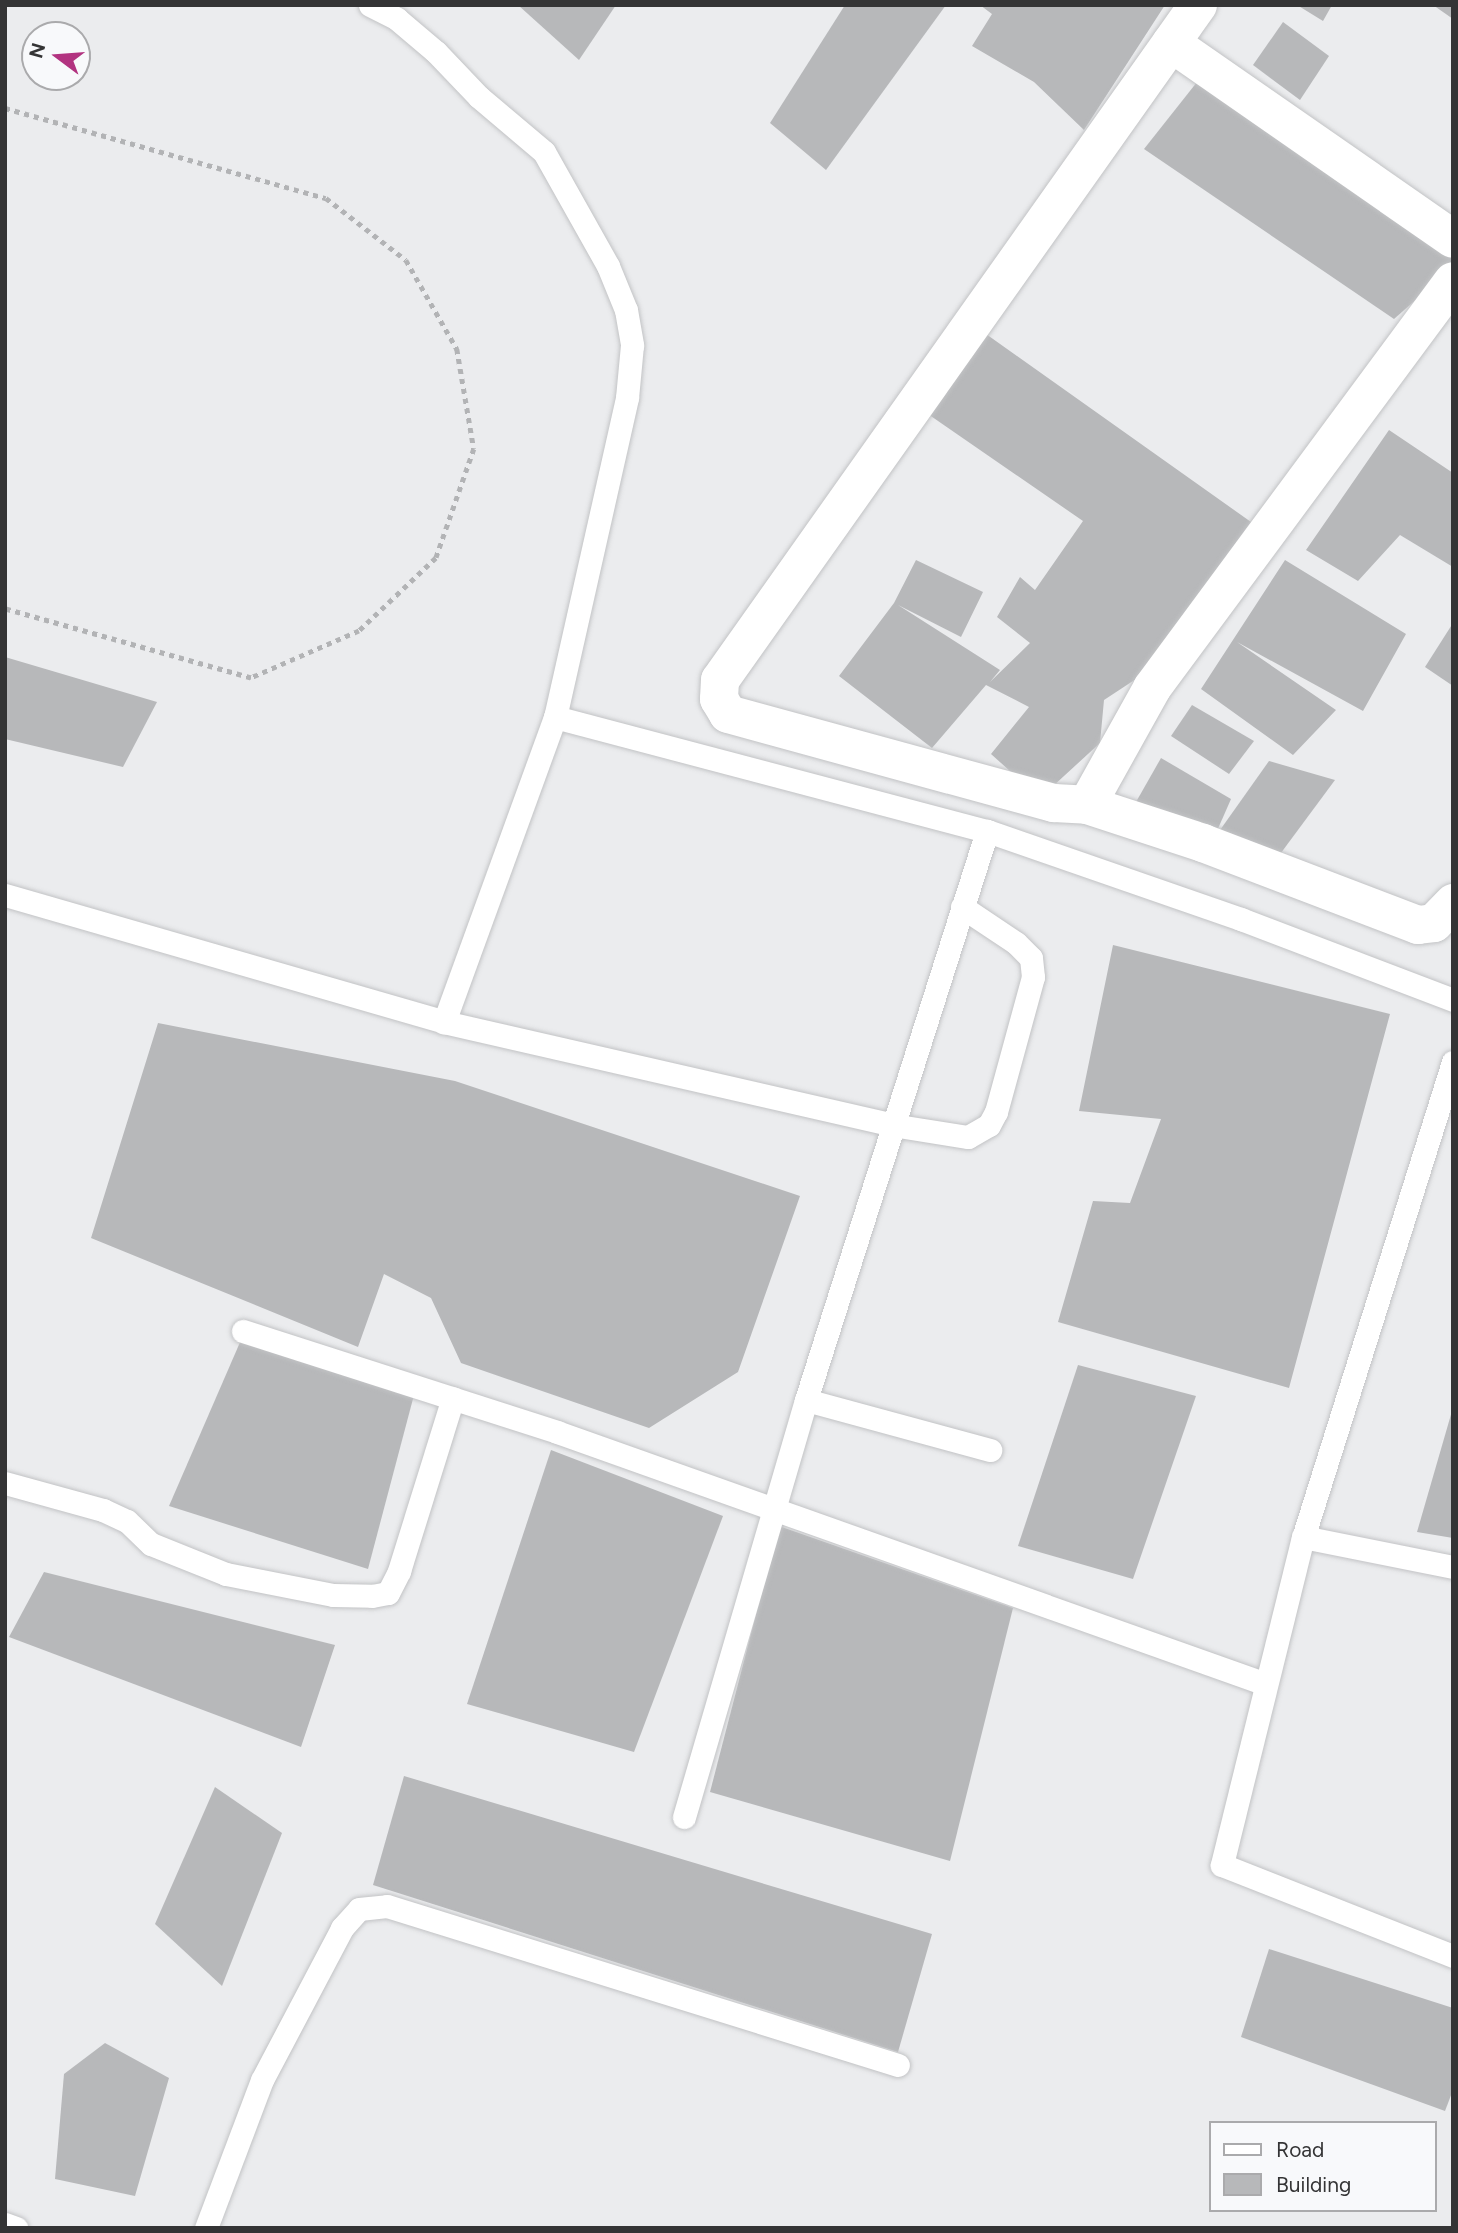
<!DOCTYPE html>
<style>
body{margin:0}
#map{position:relative;width:1458px;height:2233px;overflow:hidden;background:#ebecee;font-family:Figtree,sans-serif}
div>[style]{position:absolute}
[style*='--x']{left:calc(var(--x)*1px);top:calc(var(--y)*1px);width:calc(var(--w)*1px);rotate:calc(var(--a)*1deg)}
.building>*{inset:0;background:#b7b8ba}
.path>*{height:4.5px;margin-top:-2.25px;transform-origin:0;background:repeating-linear-gradient(90deg,#b2b3b5 0 5px,transparent 0 10px)}
.roads{filter:drop-shadow(0 0 2px #c2c3c5) drop-shadow(0 0 2px #c2c3c5)}
.lane>*{height:23px;margin:-11.5px;padding:0 11.5px;transform-origin:11.5px;border-radius:11.5px;background:#fff}
.street>*{height:38px;margin:-19px;padding:0 19px;transform-origin:19px;border-radius:19px;background:#fff}
span{translate:-50% -50%;white-space:nowrap;text-align:center;line-height:1.15;-webkit-text-stroke:7px #f8f9fb;paint-order:stroke}
.frame{position:absolute;inset:0;border:7px solid #343435;pointer-events:none}
.legend{position:absolute;left:1209px;top:2121px;width:228px;height:91px;box-sizing:border-box;background:#f8f9fb;border:2px solid #aaaaac;margin:0;padding:9px 12px;list-style:none;font-size:21px;color:#343435}
.legend li{display:flex;align-items:center;gap:14px;height:35px}
.legend b{width:35px;border:2px solid #aaaaac}
.north{position:absolute;left:21px;top:21px;width:70px;height:70px;box-sizing:border-box;background:#f8f9fb;border:2px solid #aaaaac;border-radius:50%;rotate:286deg;font-size:19px;font-weight:700;line-height:28px;text-align:center;color:#343435}
.north::after{content:'';display:block;margin:auto;width:24px;height:32px;background:#b23380;clip-path:polygon(50% 0,100% 100%,50% 72%,0 100%)}
</style>
<div id="map">
<div class="building">
<div style="clip-path:polygon(518px 5px,616px 5px,579px 60px)"></div>
<div style="clip-path:polygon(845px 5px,946px 5px,826px 170px,770px 123px)"></div>
<div style="clip-path:polygon(980px 5px,1165px 5px,1084px 130px,1034px 82px,972px 46px,992px 14px)"></div>
<div style="clip-path:polygon(1297px 5px,1332px 5px,1323px 21px)"></div>
<div style="clip-path:polygon(1433px 5px,1453px 5px,1453px 19px)"></div>
<div style="clip-path:polygon(1283px 22px,1329px 56px,1300px 100px,1253px 65px)"></div>
<div style="clip-path:polygon(1201px 77px,1453px 251px,1453px 267px,1394px 319px,1144px 149px)"></div>
<div style="clip-path:polygon(979px 329px,1251px 522px,1136px 679px,1104px 700px,1100px 743px,1040px 798px,991px 754px,1029px 707px,986px 685px,932px 748px,839px 676px,894px 603px,916px 560px,983px 592px,961px 637px,898px 605px,1000px 670px,990px 682px,1030px 643px,997px 617px,1020px 577px,1035px 590px,1083px 521px,925px 412px)"></div>
<div style="clip-path:polygon(1389px 430px,1453px 473px,1453px 567px,1400px 535px,1358px 581px,1306px 550px)"></div>
<div style="clip-path:polygon(1285px 560px,1406px 634px,1363px 711px,1237px 642px,1336px 710px,1293px 755px,1201px 689px)"></div>
<div style="clip-path:polygon(1453px 623px,1453px 686px,1425px 667px)"></div>
<div style="clip-path:polygon(5px 657px,157px 702px,123px 767px,5px 739px)"></div>
<div style="clip-path:polygon(1192px 705px,1254px 741px,1229px 774px,1171px 736px)"></div>
<div style="clip-path:polygon(1161px 758px,1231px 799px,1213px 840px,1136px 802px)"></div>
<div style="clip-path:polygon(1269px 761px,1335px 780px,1275px 861px,1213px 840px)"></div>
<div style="clip-path:polygon(1113px 945px,1390px 1014px,1289px 1388px,1058px 1322px,1093px 1201px,1130px 1203px,1161px 1119px,1079px 1111px)"></div>
<div style="clip-path:polygon(158px 1023px,455px 1081px,800px 1196px,738px 1372px,649px 1428px,461px 1363px,431px 1298px,384px 1274px,358px 1347px,91px 1238px)"></div>
<div style="clip-path:polygon(241px 1340px,414px 1395px,368px 1569px,169px 1506px)"></div>
<div style="clip-path:polygon(1078px 1365px,1196px 1396px,1133px 1579px,1018px 1546px)"></div>
<div style="clip-path:polygon(1452px 1411px,1453px 1411px,1453px 1538px,1417px 1532px)"></div>
<div style="clip-path:polygon(551px 1450px,723px 1516px,634px 1752px,467px 1704px)"></div>
<div style="clip-path:polygon(779px 1526px,1013px 1608px,950px 1861px,710px 1792px)"></div>
<div style="clip-path:polygon(44px 1572px,335px 1645px,301px 1747px,9px 1637px)"></div>
<div style="clip-path:polygon(404px 1776px,932px 1934px,898px 2052px,373px 1885px)"></div>
<div style="clip-path:polygon(215px 1787px,282px 1833px,222px 1986px,155px 1924px)"></div>
<div style="clip-path:polygon(1269px 1949px,1453px 2008px,1453px 2090px,1445px 2111px,1241px 2037px)"></div>
<div style="clip-path:polygon(105px 2043px,169px 2078px,135px 2196px,55px 2179px,64px 2074px)"></div>
</div>
<div class="path">
<div style="--x:5;--y:108;--w:333;--a:15.7"></div>
<div style="--x:326;--y:198;--w:101;--a:37.8"></div>
<div style="--x:406;--y:260;--w:103;--a:60.2"></div>
<div style="--x:457;--y:349;--w:101;--a:80.4"></div>
<div style="--x:474;--y:449;--w:115;--a:109.2"></div>
<div style="--x:436;--y:558;--w:106;--a:136.5"></div>
<div style="--x:359;--y:631;--w:118;--a:156.5"></div>
<div style="--x:251;--y:678;--w:255;--a:-164.3"></div>
</div>
<div class="roads">
<div class="lane">
<div style="--x:370;--y:5;--w:30;--a:27"></div>
<div style="--x:397;--y:19;--w:51;--a:40.2"></div>
<div style="--x:436;--y:52;--w:62;--a:46.3"></div>
<div style="--x:479;--y:97;--w:85;--a:40.2"></div>
<div style="--x:544;--y:152;--w:131;--a:60.7"></div>
<div style="--x:608;--y:266;--w:48;--a:67.8"></div>
<div style="--x:626;--y:310;--w:36;--a:80"></div>
<div style="--x:632;--y:345;--w:53;--a:95.4"></div>
<div style="--x:627;--y:398;--w:327;--a:102.7"></div>
<div style="--x:555;--y:717;--w:325;--a:110"></div>
<div style="--x:555;--y:717;--w:447;--a:14.8"></div>
<div style="--x:987;--y:831;--w:269;--a:19.1"></div>
<div style="--x:1241;--y:919;--w:227;--a:20.9"></div>
<div style="--x:5;--y:895;--w:457;--a:16.1"></div>
<div style="--x:444;--y:1022;--w:460;--a:12.9"></div>
<div style="--x:892;--y:1125;--w:77;--a:9"></div>
<div style="--x:968;--y:1137;--w:24;--a:-30"></div>
<div style="--x:989;--y:1125;--w:15;--a:-62"></div>
<div style="--x:996;--y:1112;--w:140;--a:-74.7"></div>
<div style="--x:1033;--y:977;--w:19;--a:-96"></div>
<div style="--x:1031;--y:958;--w:21;--a:-135"></div>
<div style="--x:1016;--y:943;--w:65;--a:-146.3"></div>
<div style="--x:1453;--y:1062;--w:498;--a:107.5"></div>
<div style="--x:1303;--y:1537;--w:338;--a:103.9"></div>
<div style="--x:1222;--y:1865;--w:248;--a:21.5"></div>
<div style="--x:243;--y:1331;--w:330;--a:17.8"></div>
<div style="--x:557;--y:1432;--w:752;--a:19.57"></div>
<div style="--x:806;--y:1400;--w:191;--a:15.2"></div>
<div style="--x:5;--y:1483;--w:102;--a:15.4"></div>
<div style="--x:103;--y:1510;--w:26;--a:25"></div>
<div style="--x:127;--y:1521;--w:33;--a:44"></div>
<div style="--x:151;--y:1544;--w:81;--a:21.8"></div>
<div style="--x:226;--y:1574;--w:109;--a:11.1"></div>
<div style="--x:333;--y:1595;--w:39;--a:1"></div>
<div style="--x:372;--y:1596;--w:16;--a:-11"></div>
<div style="--x:388;--y:1593;--w:25;--a:-63"></div>
<div style="--x:399;--y:1571;--w:181;--a:-72.7"></div>
<div style="--x:1303;--y:1537;--w:153;--a:11.3"></div>
<div style="--x:684;--y:1817;--w:434;--a:-73.7"></div>
<div style="--x:806;--y:1400;--w:597;--a:-72.35"></div>
<div style="--x:5;--y:2224;--w:12;--a:20"></div>
<div style="--x:206;--y:2228;--w:158;--a:-69.3"></div>
<div style="--x:262;--y:2080;--w:172;--a:-62.2"></div>
<div style="--x:342;--y:1928;--w:25;--a:-48"></div>
<div style="--x:359;--y:1909;--w:28;--a:-6"></div>
<div style="--x:387;--y:1906;--w:535;--a:17.28"></div>
</div>
<div class="street">
<div style="--x:1198;--y:5;--w:827;--a:125.3"></div>
<div style="--x:720;--y:680;--w:19;--a:93"></div>
<div style="--x:719;--y:699;--w:17;--a:59"></div>
<div style="--x:728;--y:714;--w:338;--a:15.3"></div>
<div style="--x:1054;--y:803;--w:33;--a:3"></div>
<div style="--x:1087;--y:805;--w:122;--a:18.1"></div>
<div style="--x:1203;--y:843;--w:230;--a:20.9"></div>
<div style="--x:1418;--y:925;--w:16;--a:-7"></div>
<div style="--x:1434;--y:923;--w:28;--a:-46"></div>
<div style="--x:1171;--y:43;--w:343;--a:34.8"></div>
<div style="--x:1087;--y:805;--w:134;--a:-60.9"></div>
<div style="--x:1152;--y:688;--w:506;--a:-53.51"></div>
</div>
</div>
<div class="frame"></div>
<ul class="legend">
<li><b style="height:9px;background:#fff"></b>Road</li>
<li><b style="height:19px;background:#b7b8ba"></b>Building</li>
</ul>
<div class="north">N</div>
</div>
